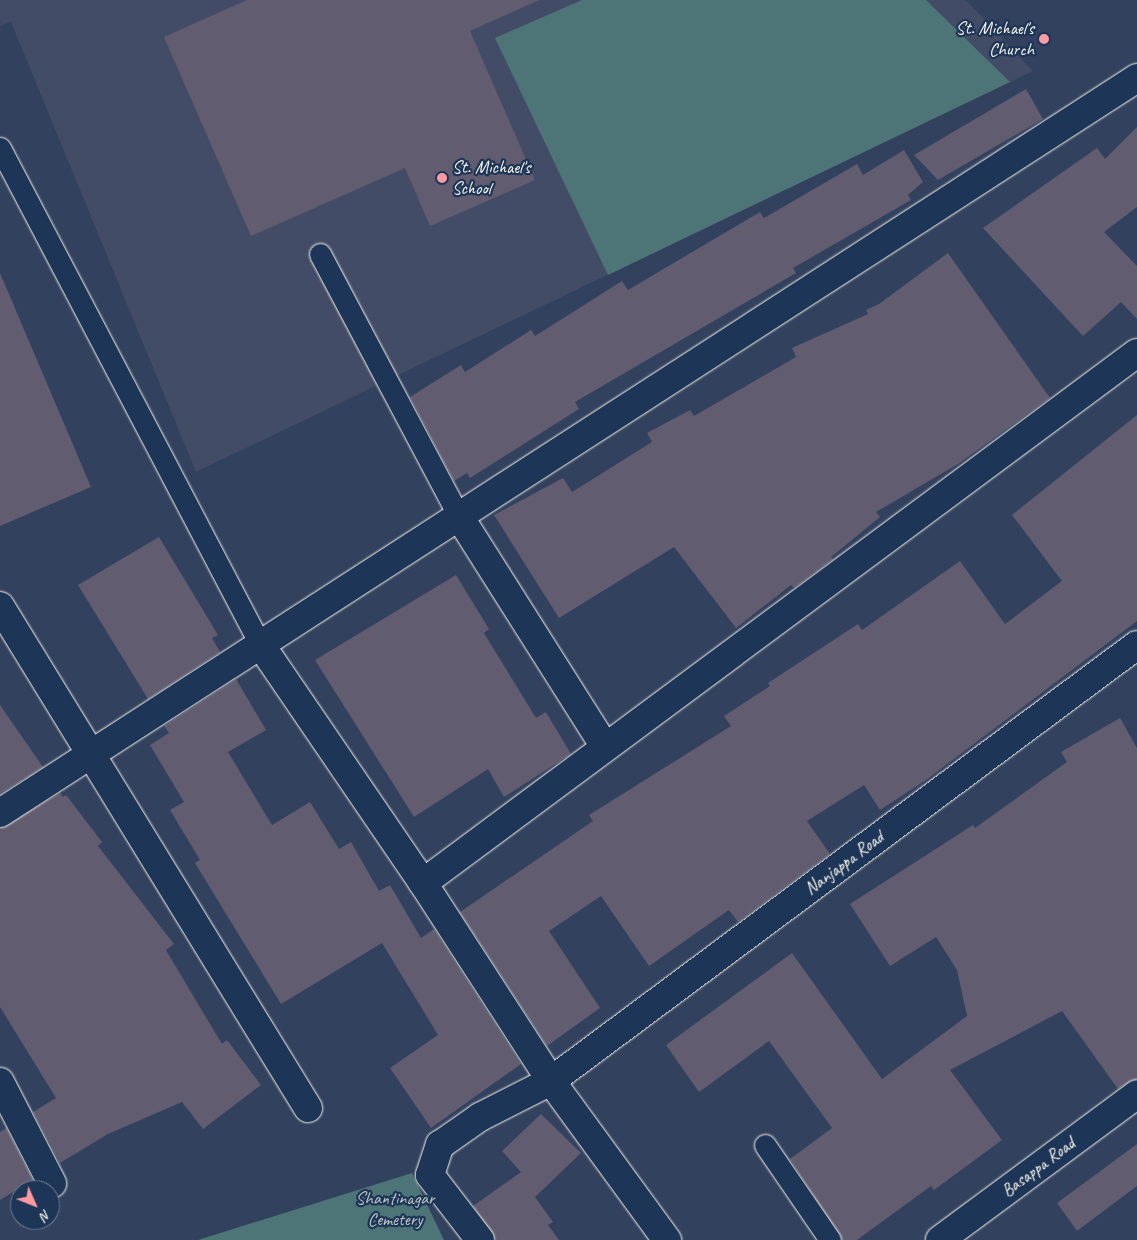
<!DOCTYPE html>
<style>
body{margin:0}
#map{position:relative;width:1137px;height:1240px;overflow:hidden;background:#31415e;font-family:Caveat,sans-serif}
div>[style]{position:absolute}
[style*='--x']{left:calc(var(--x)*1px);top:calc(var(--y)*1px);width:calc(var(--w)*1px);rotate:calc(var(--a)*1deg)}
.built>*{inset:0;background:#434c66}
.green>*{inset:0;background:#4d7477}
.building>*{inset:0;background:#615c70}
.roads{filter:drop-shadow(0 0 1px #f4f1e8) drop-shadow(0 0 1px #f4f1e8)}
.service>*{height:21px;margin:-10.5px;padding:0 10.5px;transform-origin:10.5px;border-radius:10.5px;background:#1d3557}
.minor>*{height:28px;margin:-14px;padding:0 14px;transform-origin:14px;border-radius:14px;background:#1d3557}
.dots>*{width:14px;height:14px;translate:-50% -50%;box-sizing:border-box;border:2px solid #1d3557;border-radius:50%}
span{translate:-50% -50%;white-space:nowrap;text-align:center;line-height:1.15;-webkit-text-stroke:4.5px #1d3557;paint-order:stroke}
.poi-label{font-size:18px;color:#f4f1e8}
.right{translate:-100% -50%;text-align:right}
.left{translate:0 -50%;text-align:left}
.street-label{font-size:18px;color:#f4f1e8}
.park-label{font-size:18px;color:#bac5c0}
.north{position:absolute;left:10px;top:1180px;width:50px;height:50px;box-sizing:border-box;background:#1d3557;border:1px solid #738091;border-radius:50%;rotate:134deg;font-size:14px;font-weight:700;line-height:20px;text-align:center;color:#f4f1e8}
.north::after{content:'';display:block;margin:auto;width:18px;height:22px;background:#ff9aa2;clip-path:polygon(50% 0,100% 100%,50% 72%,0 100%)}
</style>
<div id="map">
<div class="built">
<div style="clip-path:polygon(0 0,966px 0,1033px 71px,196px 472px,11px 22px,0 26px)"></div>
</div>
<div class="green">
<div style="clip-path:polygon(582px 0,926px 0,1010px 82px,608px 275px,495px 38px)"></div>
<div style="clip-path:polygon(412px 1173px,444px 1240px,198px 1240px)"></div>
</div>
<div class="building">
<div style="clip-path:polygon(247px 0,539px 0,470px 31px,535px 180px,430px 226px,405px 168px,251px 236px,164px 37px)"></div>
<div style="clip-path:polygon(1026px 89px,1043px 119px,938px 180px,914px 155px)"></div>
<div style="clip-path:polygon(1137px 127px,1137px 207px,1104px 232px,1137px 266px,1137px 319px,1121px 302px,1083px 336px,983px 228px,1097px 148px,1105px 159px)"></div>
<div style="clip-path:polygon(904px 150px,923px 182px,908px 195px,911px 200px,793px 268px,796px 273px,575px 402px,579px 409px,470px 478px,467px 473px,454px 481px,410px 397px,461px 365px,465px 372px,531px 330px,535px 336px,622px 281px,628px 290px,760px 212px,764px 218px,857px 164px,863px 175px)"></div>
<div style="clip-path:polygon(948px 253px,1050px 398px,958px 464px,876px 512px,880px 517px,831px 557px,833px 559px,794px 588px,791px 585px,736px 628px,674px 547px,559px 618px,494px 515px,563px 478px,572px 492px,652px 442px,647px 433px,690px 410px,694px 416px,796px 357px,792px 348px,868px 314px,866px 310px,879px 304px)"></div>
<div style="clip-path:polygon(0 273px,91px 487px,0 526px)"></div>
<div style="clip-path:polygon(1137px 415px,1137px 621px,926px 780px,880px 810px,864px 785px,807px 821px,830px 854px,738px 922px,729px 910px,649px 966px,601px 896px,549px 931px,600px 1008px,547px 1046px,460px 912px,593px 821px,589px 815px,731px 726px,724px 716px,770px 686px,768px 683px,858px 624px,862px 630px,960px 561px,1005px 624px,1062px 581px,1012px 515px)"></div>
<div style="clip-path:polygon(159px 537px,218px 635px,212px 638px,220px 652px,148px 699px,78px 585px)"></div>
<div style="clip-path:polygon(456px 575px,489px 629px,484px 633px,536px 718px,546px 712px,571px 754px,504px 797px,488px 769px,414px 817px,315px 660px)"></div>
<div style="clip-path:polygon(236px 679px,266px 730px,228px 752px,272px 825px,310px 802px,339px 849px,351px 842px,379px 891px,390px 885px,421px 938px,434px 929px,521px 1064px,431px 1128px,390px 1068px,438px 1035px,382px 943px,281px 1004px,195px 863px,200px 860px,170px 810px,184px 802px,150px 745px,169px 733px,164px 726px)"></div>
<div style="clip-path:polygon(0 705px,43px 767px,0 794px)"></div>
<div style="clip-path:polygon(1120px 718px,1137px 748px,1137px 1079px,1118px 1089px,1062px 1011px,950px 1070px,1002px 1140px,934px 1190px,931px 1186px,857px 1240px,842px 1240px,790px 1159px,832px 1128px,769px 1041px,699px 1092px,666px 1045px,792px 953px,882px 1079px,967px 1016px,957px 970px,936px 937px,890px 966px,850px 904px,973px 825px,975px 828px,1067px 762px,1061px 752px)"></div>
<div style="clip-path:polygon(60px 793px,63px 797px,66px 795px,102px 842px,98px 846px,174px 944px,166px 950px,222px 1044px,227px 1040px,261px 1085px,203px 1129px,182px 1102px,108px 1134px,60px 1163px,33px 1112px,56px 1098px,0 1007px,0 828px)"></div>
<div style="clip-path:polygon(541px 1114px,581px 1153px,535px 1197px,553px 1222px,548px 1225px,559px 1240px,496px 1240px,473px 1206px,521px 1172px,502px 1151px)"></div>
<div style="clip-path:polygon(6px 1128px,33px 1180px,0 1200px,0 1132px)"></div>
<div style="clip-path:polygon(1137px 1144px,1137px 1186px,1077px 1231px,1057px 1203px)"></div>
</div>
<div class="roads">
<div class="service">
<div style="--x:0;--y:148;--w:560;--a:62.34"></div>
<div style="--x:320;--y:254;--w:297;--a:62.1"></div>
<div style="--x:765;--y:1145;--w:115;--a:55.6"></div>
</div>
<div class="minor">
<div style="--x:459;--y:516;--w:273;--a:57.7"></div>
<div style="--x:0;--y:606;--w:589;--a:58.47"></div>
<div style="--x:260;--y:644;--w:289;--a:55.7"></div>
<div style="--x:423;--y:883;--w:236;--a:57.1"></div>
<div style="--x:551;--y:1081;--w:197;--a:53.9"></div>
<div style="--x:0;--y:813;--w:1354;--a:-32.88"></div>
<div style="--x:423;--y:883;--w:889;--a:-36.59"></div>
<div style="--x:0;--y:1082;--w:114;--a:62.8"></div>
<div style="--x:480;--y:1240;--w:82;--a:-127.6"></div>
<div style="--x:430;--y:1175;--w:32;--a:-72"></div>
<div style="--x:440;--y:1145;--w:49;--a:-35"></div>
<div style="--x:480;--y:1117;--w:80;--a:-26.9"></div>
<div style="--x:551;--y:1081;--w:730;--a:-36.65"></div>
<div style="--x:940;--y:1240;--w:245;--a:-36.5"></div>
</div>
</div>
<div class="dots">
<div style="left:1044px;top:39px;background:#ff9aa2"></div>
<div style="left:442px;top:178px;background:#ff9aa2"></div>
</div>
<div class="poi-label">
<span class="right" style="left:1034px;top:39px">St. Michael's<br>Church</span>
<span class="left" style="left:452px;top:178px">St. Michael's<br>School</span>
</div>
<div class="street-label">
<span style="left:844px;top:863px;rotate:-37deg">Nanjappa Road</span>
<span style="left:1038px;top:1167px;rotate:-37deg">Basappa Road</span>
</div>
<div class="park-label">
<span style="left:395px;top:1209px">Shantinagar<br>Cemetery</span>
</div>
<div class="north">N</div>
</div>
